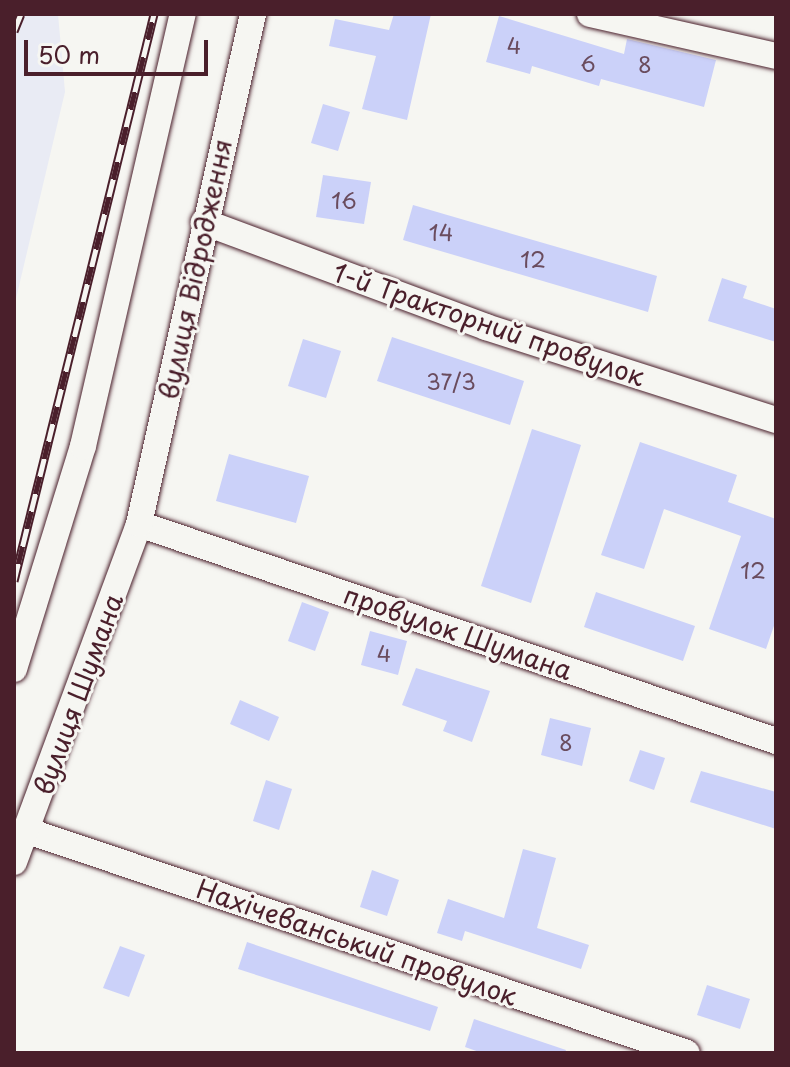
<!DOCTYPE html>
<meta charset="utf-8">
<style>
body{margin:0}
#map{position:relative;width:790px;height:1067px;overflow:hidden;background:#f6f6f2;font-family:"Playpen Sans",sans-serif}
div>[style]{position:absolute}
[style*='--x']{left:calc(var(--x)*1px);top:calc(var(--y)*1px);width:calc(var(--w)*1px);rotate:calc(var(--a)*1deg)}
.built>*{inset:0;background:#e9ebf4}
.building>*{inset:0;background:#cbd1f9}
.roads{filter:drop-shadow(0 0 2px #4a1f2b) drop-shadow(0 0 2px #4a1f2b)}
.street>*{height:26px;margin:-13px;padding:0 13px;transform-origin:13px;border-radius:13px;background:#f6f6f2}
.rail>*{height:9px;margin-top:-4.5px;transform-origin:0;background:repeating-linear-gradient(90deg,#f6f6f2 0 18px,#4a1f2b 0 36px);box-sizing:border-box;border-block:2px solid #4a1f2b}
span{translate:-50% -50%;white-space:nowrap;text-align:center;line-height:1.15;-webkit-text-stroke:6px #f6f6f2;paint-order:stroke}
.number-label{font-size:22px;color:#6a4c5e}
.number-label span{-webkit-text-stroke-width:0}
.street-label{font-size:26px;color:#4a1f2b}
.frame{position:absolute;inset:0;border:16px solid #4a1f2b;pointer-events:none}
.scale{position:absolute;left:24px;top:40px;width:184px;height:36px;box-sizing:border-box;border:4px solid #4a1f2b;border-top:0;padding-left:10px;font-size:24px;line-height:28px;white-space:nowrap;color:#4a1f2b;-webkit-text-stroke:6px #f6f6f2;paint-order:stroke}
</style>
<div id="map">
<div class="built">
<div style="clip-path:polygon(14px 14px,58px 14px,65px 92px,14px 307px)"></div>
</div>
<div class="building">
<div style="clip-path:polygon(394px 14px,431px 14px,407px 120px,362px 109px,376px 56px,329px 46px,335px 19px,389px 30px)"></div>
<div style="clip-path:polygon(499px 16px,624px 54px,627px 39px,716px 60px,704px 107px,601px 79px,599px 86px,532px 66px,530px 74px,486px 62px)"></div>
<div style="clip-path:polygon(323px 104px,350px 112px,338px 151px,311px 143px)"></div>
<div style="clip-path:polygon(323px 175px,371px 182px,364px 224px,316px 217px)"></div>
<div style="clip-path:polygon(413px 205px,657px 276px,648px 312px,403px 240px)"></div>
<div style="clip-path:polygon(722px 278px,747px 286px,743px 298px,776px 309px,776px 342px,708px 321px)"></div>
<div style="clip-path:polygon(392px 337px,524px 381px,510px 425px,377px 381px)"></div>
<div style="clip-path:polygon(303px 339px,341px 351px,326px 398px,288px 386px)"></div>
<div style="clip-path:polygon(532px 429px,581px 445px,531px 603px,481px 586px)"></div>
<div style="clip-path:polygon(640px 442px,737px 475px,728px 502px,776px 519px,776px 620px,766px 649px,709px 629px,741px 536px,664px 509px,644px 569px,601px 555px)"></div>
<div style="clip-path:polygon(229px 454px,309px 476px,296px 523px,216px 501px)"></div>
<div style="clip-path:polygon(596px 592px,695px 626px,683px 661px,584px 627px)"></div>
<div style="clip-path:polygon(302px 602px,329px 612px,315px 651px,288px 641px)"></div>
<div style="clip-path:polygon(370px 631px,407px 641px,398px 675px,361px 665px)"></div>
<div style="clip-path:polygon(416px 668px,490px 691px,472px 742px,443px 731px,447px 721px,402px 705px)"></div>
<div style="clip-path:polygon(240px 700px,279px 717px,269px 741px,230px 724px)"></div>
<div style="clip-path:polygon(550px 718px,591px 728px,582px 766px,541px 755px)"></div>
<div style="clip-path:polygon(640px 750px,665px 758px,654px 790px,629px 781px)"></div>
<div style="clip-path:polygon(701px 771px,776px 792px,776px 829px,690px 802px)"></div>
<div style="clip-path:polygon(266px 780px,292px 789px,279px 830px,253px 821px)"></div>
<div style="clip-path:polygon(523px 849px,556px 858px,537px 928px,589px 945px,581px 969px,465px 931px,462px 941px,437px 933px,448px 899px,504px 918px)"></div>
<div style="clip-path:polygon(372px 870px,399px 880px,387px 916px,360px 907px)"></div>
<div style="clip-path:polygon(247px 942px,438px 1007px,430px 1031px,238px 969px)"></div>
<div style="clip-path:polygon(120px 946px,145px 955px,129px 997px,103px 988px)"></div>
<div style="clip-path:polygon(707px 985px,750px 999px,740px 1029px,697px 1015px)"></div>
<div style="clip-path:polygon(474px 1019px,566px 1050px,565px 1053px,482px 1053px,465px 1047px)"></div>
</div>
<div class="roads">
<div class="street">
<div style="--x:590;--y:14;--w:191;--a:12.7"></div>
<div style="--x:204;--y:222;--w:301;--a:20.4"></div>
<div style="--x:486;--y:327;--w:305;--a:17.8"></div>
<div style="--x:139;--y:524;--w:673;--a:18.81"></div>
<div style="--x:14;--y:669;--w:233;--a:-72.8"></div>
<div style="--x:83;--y:446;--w:443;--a:-77"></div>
<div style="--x:28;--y:831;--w:695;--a:18.62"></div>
<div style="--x:14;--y:862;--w:360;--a:-69.7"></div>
<div style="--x:139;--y:524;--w:523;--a:-77.4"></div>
</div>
</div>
<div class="rail">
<div style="--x:14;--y:31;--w:18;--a:-68"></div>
<div style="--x:14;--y:581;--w:584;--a:-76.13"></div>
</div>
<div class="number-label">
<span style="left:514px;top:45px">4</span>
<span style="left:588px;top:63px">6</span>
<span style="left:645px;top:64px">8</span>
<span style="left:344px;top:200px">16</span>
<span style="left:441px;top:232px">14</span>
<span style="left:533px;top:259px">12</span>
<span style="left:451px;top:381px">37/3</span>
<span style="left:753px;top:570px">12</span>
<span style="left:384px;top:653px">4</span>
<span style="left:566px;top:742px">8</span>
</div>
<div class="street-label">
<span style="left:195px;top:269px;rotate:-78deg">вулиця Відродження</span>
<span style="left:489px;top:324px;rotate:19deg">1-й Тракторний провулок</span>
<span style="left:458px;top:632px;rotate:19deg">провулок Шумана</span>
<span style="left:78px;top:694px;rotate:-70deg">вулиця Шумана</span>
<span style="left:357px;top:942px;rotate:19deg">Нахічеванський провулок</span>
</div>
<div class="frame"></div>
<div class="scale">50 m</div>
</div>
